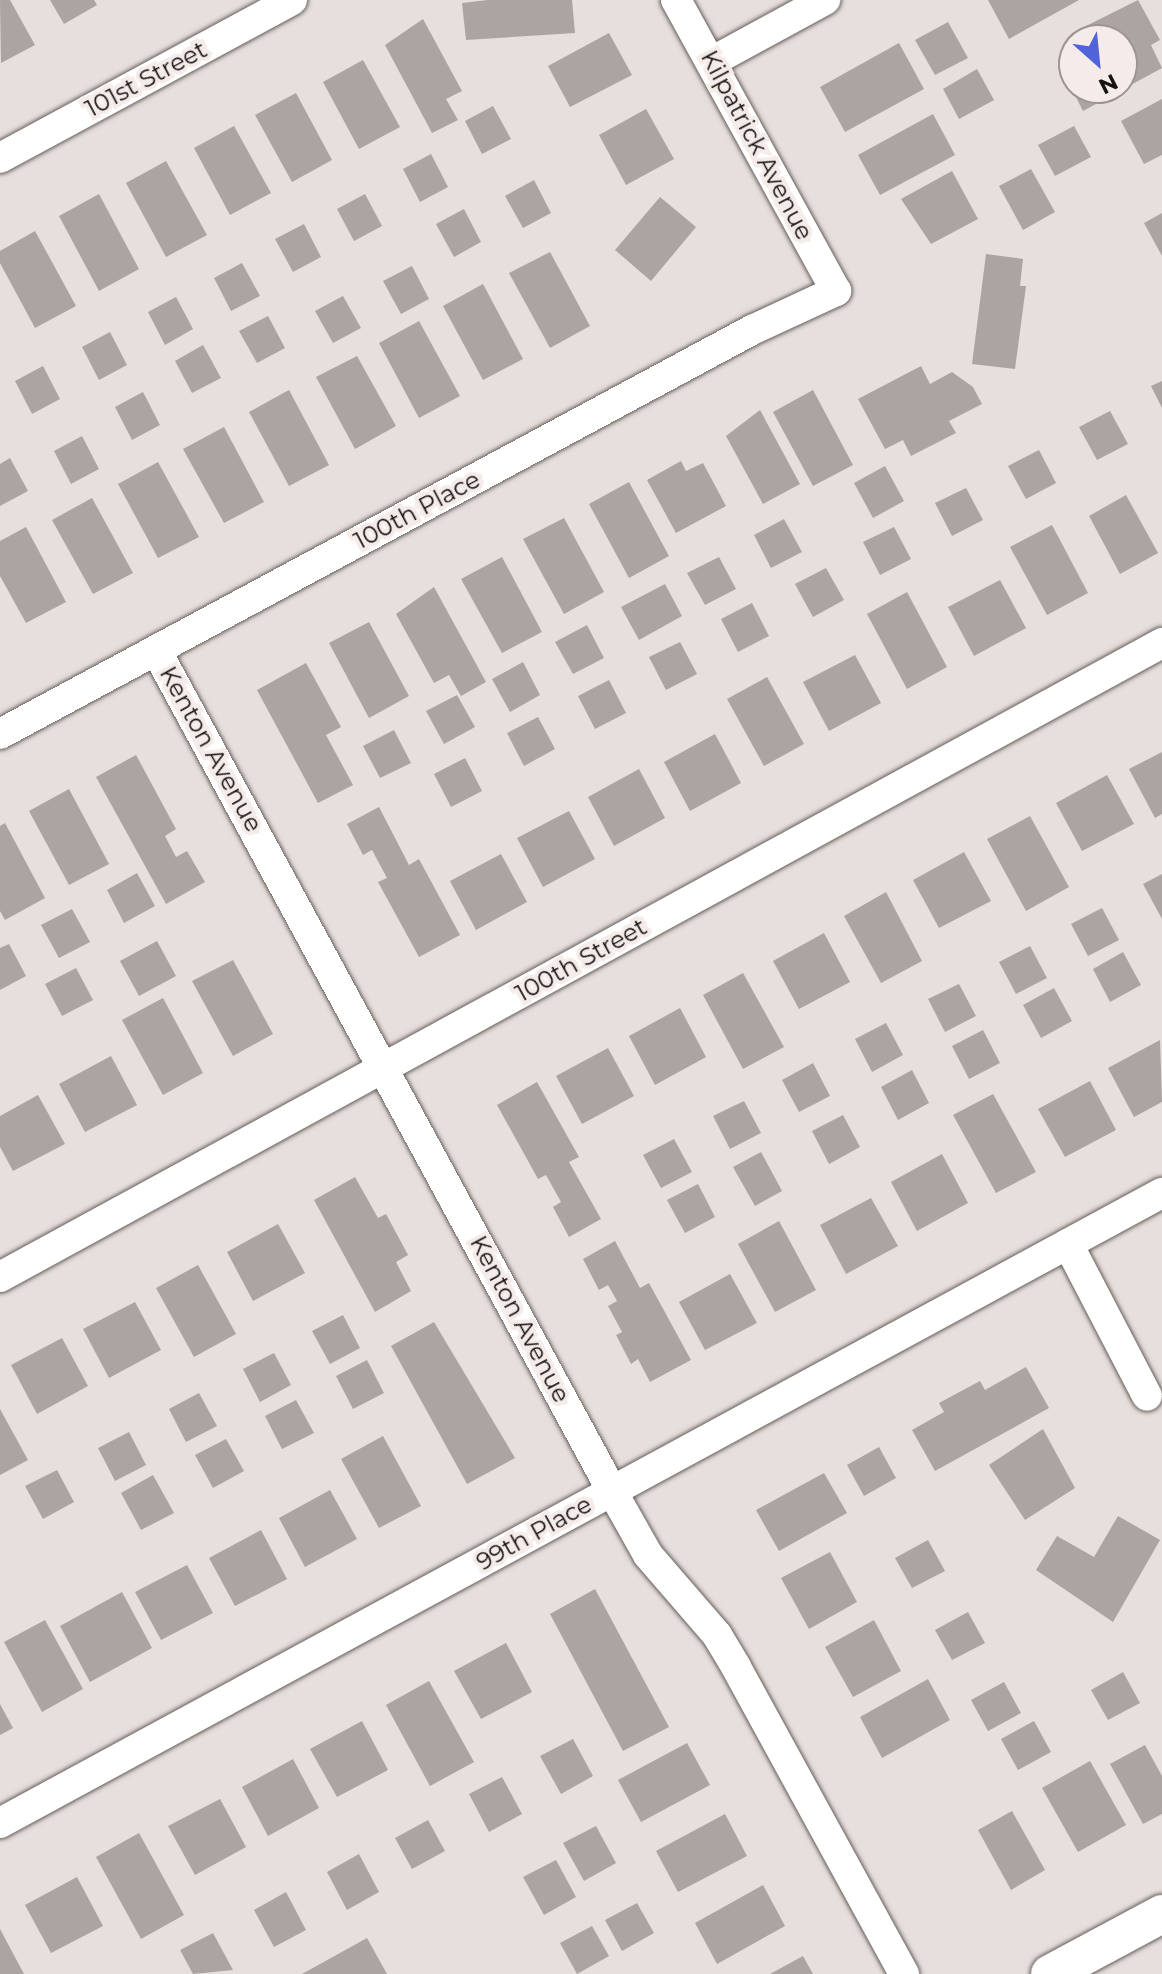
<!DOCTYPE html>
<style>
body{margin:0}
#map{position:relative;width:1162px;height:1974px;overflow:hidden;background:#e7dfdc;font-family:Montserrat,sans-serif}
div>[style]{position:absolute}
[style*='--x']{left:calc(var(--x)*1px);top:calc(var(--y)*1px);width:calc(var(--w)*1px);rotate:calc(var(--a)*1deg)}
.building>*{inset:0;background:#aba4a1}
.roads{filter:drop-shadow(0 0 2px #655e5c) drop-shadow(0 0 2px #655e5c)}
.minor>*{height:30px;margin:-15px;padding:0 15px;transform-origin:15px;border-radius:15px;background:#fff}
.tertiary>*{height:38px;margin:-19px;padding:0 19px;transform-origin:19px;border-radius:19px;background:#fff}
span{translate:-50% -50%;white-space:nowrap;text-align:center;line-height:1.15;-webkit-text-stroke:8px #f5ece9;paint-order:stroke}
.street-label{font-size:24px;color:#161312}
.north{position:absolute;left:1058px;top:24px;width:80px;height:80px;box-sizing:border-box;background:#f5ece9;border:2px solid #9c9593;border-radius:50%;rotate:153deg;font-size:22px;font-weight:700;line-height:32px;text-align:center;color:#161312}
.north::after{content:'';display:block;margin:auto;width:28px;height:36px;background:#5163d9;clip-path:polygon(50% 0,100% 100%,50% 72%,0 100%)}
</style>
<div id="map">
<div class="building">
<div style="clip-path:polygon(0 0,10px 0,35px 45px,1px 63px)"></div>
<div style="clip-path:polygon(50px 0,94px 0,97px 5px,64px 24px)"></div>
<div style="clip-path:polygon(488px 0,572px 0,575px 33px,466px 40px,462px 3px)"></div>
<div style="clip-path:polygon(988px 0,1079px 0,1009px 39px)"></div>
<div style="clip-path:polygon(1138px 0,1160px 40px,1151px 45px,1162px 68px,1083px 111px,1060px 66px,1074px 58px,1074px 88px,1122px 88px,1122px 40px,1094px 40px,1086px 26px)"></div>
<div style="clip-path:polygon(423px 19px,462px 91px,446px 99px,458px 120px,432px 133px,385px 45px)"></div>
<div style="clip-path:polygon(948px 22px,968px 58px,935px 75px,915px 40px)"></div>
<div style="clip-path:polygon(609px 33px,632px 75px,570px 107px,548px 66px)"></div>
<div style="clip-path:polygon(899px 43px,924px 89px,845px 132px,820px 87px)"></div>
<div style="clip-path:polygon(363px 60px,400px 127px,359px 149px,323px 82px)"></div>
<div style="clip-path:polygon(977px 69px,994px 100px,959px 119px,943px 89px)"></div>
<div style="clip-path:polygon(296px 93px,332px 160px,292px 182px,255px 115px)"></div>
<div style="clip-path:polygon(1162px 99px,1162px 155px,1144px 164px,1121px 121px)"></div>
<div style="clip-path:polygon(493px 106px,511px 139px,482px 154px,465px 121px)"></div>
<div style="clip-path:polygon(646px 109px,674px 159px,626px 185px,599px 135px)"></div>
<div style="clip-path:polygon(933px 114px,955px 155px,880px 195px,858px 155px)"></div>
<div style="clip-path:polygon(234px 126px,271px 193px,230px 215px,194px 148px)"></div>
<div style="clip-path:polygon(1074px 126px,1091px 157px,1055px 176px,1038px 145px)"></div>
<div style="clip-path:polygon(431px 154px,448px 187px,420px 202px,403px 169px)"></div>
<div style="clip-path:polygon(166px 161px,207px 235px,166px 257px,126px 183px)"></div>
<div style="clip-path:polygon(1031px 169px,1055px 212px,1023px 230px,999px 186px)"></div>
<div style="clip-path:polygon(952px 171px,978px 219px,931px 244px,901px 199px)"></div>
<div style="clip-path:polygon(534px 180px,551px 213px,523px 228px,505px 196px)"></div>
<div style="clip-path:polygon(99px 194px,139px 269px,99px 291px,59px 216px)"></div>
<div style="clip-path:polygon(365px 194px,382px 226px,354px 241px,337px 209px)"></div>
<div style="clip-path:polygon(660px 197px,696px 227px,651px 281px,615px 250px)"></div>
<div style="clip-path:polygon(464px 209px,481px 242px,454px 257px,436px 224px)"></div>
<div style="clip-path:polygon(1162px 213px,1162px 256px,1144px 223px)"></div>
<div style="clip-path:polygon(304px 224px,321px 257px,293px 272px,275px 239px)"></div>
<div style="clip-path:polygon(35px 231px,76px 306px,35px 328px,0 263px,0 251px)"></div>
<div style="clip-path:polygon(550px 252px,590px 326px,550px 348px,509px 273px)"></div>
<div style="clip-path:polygon(986px 254px,1023px 259px,1020px 286px,1026px 286px,1015px 369px,972px 364px)"></div>
<div style="clip-path:polygon(242px 263px,260px 296px,231px 311px,214px 278px)"></div>
<div style="clip-path:polygon(412px 266px,429px 299px,401px 314px,383px 281px)"></div>
<div style="clip-path:polygon(483px 284px,523px 359px,483px 380px,443px 306px)"></div>
<div style="clip-path:polygon(343px 296px,361px 328px,333px 343px,315px 311px)"></div>
<div style="clip-path:polygon(176px 297px,193px 329px,165px 345px,148px 312px)"></div>
<div style="clip-path:polygon(268px 316px,285px 348px,257px 363px,239px 331px)"></div>
<div style="clip-path:polygon(419px 321px,460px 396px,419px 418px,379px 343px)"></div>
<div style="clip-path:polygon(110px 332px,127px 365px,99px 380px,82px 347px)"></div>
<div style="clip-path:polygon(203px 345px,221px 378px,192px 393px,175px 361px)"></div>
<div style="clip-path:polygon(357px 356px,396px 426px,355px 449px,316px 377px)"></div>
<div style="clip-path:polygon(43px 366px,60px 399px,32px 414px,15px 381px)"></div>
<div style="clip-path:polygon(921px 366px,930px 384px,952px 372px,973px 387px,982px 404px,949px 421px,956px 433px,911px 456px,903px 440px,885px 449px,858px 399px)"></div>
<div style="clip-path:polygon(1162px 381px,1162px 408px,1151px 386px)"></div>
<div style="clip-path:polygon(289px 390px,329px 465px,289px 486px,249px 412px)"></div>
<div style="clip-path:polygon(813px 390px,853px 465px,813px 486px,773px 412px)"></div>
<div style="clip-path:polygon(143px 392px,160px 425px,132px 440px,115px 407px)"></div>
<div style="clip-path:polygon(760px 410px,800px 484px,763px 504px,726px 436px)"></div>
<div style="clip-path:polygon(1110px 411px,1128px 444px,1097px 460px,1079px 427px)"></div>
<div style="clip-path:polygon(224px 427px,264px 502px,224px 523px,183px 449px)"></div>
<div style="clip-path:polygon(82px 436px,99px 469px,71px 484px,54px 451px)"></div>
<div style="clip-path:polygon(1039px 450px,1056px 483px,1026px 499px,1008px 466px)"></div>
<div style="clip-path:polygon(10px 458px,28px 491px,0 506px,0 464px)"></div>
<div style="clip-path:polygon(681px 461px,686px 471px,703px 463px,726px 506px,676px 533px,647px 480px)"></div>
<div style="clip-path:polygon(158px 462px,199px 537px,158px 558px,118px 484px)"></div>
<div style="clip-path:polygon(885px 466px,904px 501px,873px 518px,854px 483px)"></div>
<div style="clip-path:polygon(629px 482px,669px 556px,629px 578px,589px 504px)"></div>
<div style="clip-path:polygon(966px 488px,983px 520px,952px 536px,935px 503px)"></div>
<div style="clip-path:polygon(1126px 495px,1158px 553px,1120px 574px,1089px 516px)"></div>
<div style="clip-path:polygon(92px 498px,133px 573px,93px 594px,52px 520px)"></div>
<div style="clip-path:polygon(564px 518px,604px 592px,564px 614px,523px 539px)"></div>
<div style="clip-path:polygon(784px 519px,802px 552px,771px 568px,754px 535px)"></div>
<div style="clip-path:polygon(1052px 525px,1088px 593px,1047px 615px,1010px 547px)"></div>
<div style="clip-path:polygon(26px 527px,66px 602px,26px 623px,0 576px,0 541px)"></div>
<div style="clip-path:polygon(894px 527px,911px 559px,880px 575px,863px 542px)"></div>
<div style="clip-path:polygon(502px 557px,542px 632px,502px 653px,461px 579px)"></div>
<div style="clip-path:polygon(719px 557px,736px 589px,705px 605px,687px 573px)"></div>
<div style="clip-path:polygon(826px 568px,844px 600px,813px 617px,795px 584px)"></div>
<div style="clip-path:polygon(1000px 580px,1026px 628px,974px 656px,948px 607px)"></div>
<div style="clip-path:polygon(665px 584px,682px 616px,639px 640px,621px 607px)"></div>
<div style="clip-path:polygon(434px 587px,486px 682px,461px 696px,449px 675px,434px 683px,396px 614px)"></div>
<div style="clip-path:polygon(907px 592px,947px 667px,907px 689px,867px 614px)"></div>
<div style="clip-path:polygon(752px 603px,769px 636px,738px 652px,721px 619px)"></div>
<div style="clip-path:polygon(369px 622px,409px 696px,369px 718px,329px 643px)"></div>
<div style="clip-path:polygon(587px 625px,604px 658px,573px 674px,555px 642px)"></div>
<div style="clip-path:polygon(680px 642px,697px 674px,666px 690px,649px 657px)"></div>
<div style="clip-path:polygon(855px 655px,881px 703px,829px 731px,803px 682px)"></div>
<div style="clip-path:polygon(523px 662px,540px 695px,510px 712px,492px 679px)"></div>
<div style="clip-path:polygon(306px 663px,341px 727px,326px 735px,353px 785px,318px 803px,257px 690px)"></div>
<div style="clip-path:polygon(767px 677px,804px 744px,764px 766px,727px 699px)"></div>
<div style="clip-path:polygon(609px 680px,626px 713px,595px 729px,578px 696px)"></div>
<div style="clip-path:polygon(457px 695px,475px 727px,444px 744px,426px 711px)"></div>
<div style="clip-path:polygon(538px 717px,555px 749px,524px 766px,507px 733px)"></div>
<div style="clip-path:polygon(394px 730px,411px 763px,380px 778px,363px 746px)"></div>
<div style="clip-path:polygon(715px 734px,741px 783px,690px 811px,664px 762px)"></div>
<div style="clip-path:polygon(1162px 752px,1162px 814px,1155px 818px,1129px 769px)"></div>
<div style="clip-path:polygon(136px 755px,176px 829px,165px 836px,176px 857px,187px 851px,205px 882px,166px 904px,96px 777px)"></div>
<div style="clip-path:polygon(465px 758px,482px 791px,451px 807px,434px 774px)"></div>
<div style="clip-path:polygon(639px 769px,665px 818px,614px 846px,588px 797px)"></div>
<div style="clip-path:polygon(1107px 775px,1134px 824px,1082px 851px,1056px 803px)"></div>
<div style="clip-path:polygon(69px 789px,109px 864px,69px 885px,29px 811px)"></div>
<div style="clip-path:polygon(379px 807px,409px 865px,419px 859px,460px 935px,419px 957px,378px 882px,387px 878px,372px 850px,363px 855px,347px 824px)"></div>
<div style="clip-path:polygon(569px 811px,595px 859px,543px 887px,517px 838px)"></div>
<div style="clip-path:polygon(1030px 816px,1069px 887px,1026px 911px,987px 839px)"></div>
<div style="clip-path:polygon(5px 823px,45px 898px,5px 920px,0 911px,0 826px)"></div>
<div style="clip-path:polygon(964px 852px,991px 901px,939px 928px,913px 880px)"></div>
<div style="clip-path:polygon(501px 854px,527px 902px,476px 930px,450px 881px)"></div>
<div style="clip-path:polygon(137px 873px,155px 906px,124px 923px,107px 890px)"></div>
<div style="clip-path:polygon(1162px 874px,1162px 919px,1143px 884px)"></div>
<div style="clip-path:polygon(886px 892px,922px 961px,881px 983px,844px 916px)"></div>
<div style="clip-path:polygon(1102px 908px,1119px 940px,1088px 956px,1071px 924px)"></div>
<div style="clip-path:polygon(72px 909px,90px 942px,59px 958px,41px 925px)"></div>
<div style="clip-path:polygon(824px 933px,850px 982px,799px 1009px,773px 961px)"></div>
<div style="clip-path:polygon(157px 941px,176px 976px,139px 996px,120px 961px)"></div>
<div style="clip-path:polygon(9px 944px,26px 976px,0 990px,0 948px)"></div>
<div style="clip-path:polygon(1030px 946px,1047px 978px,1016px 994px,999px 962px)"></div>
<div style="clip-path:polygon(1123px 952px,1141px 985px,1110px 1002px,1093px 969px)"></div>
<div style="clip-path:polygon(233px 960px,273px 1034px,233px 1056px,192px 981px)"></div>
<div style="clip-path:polygon(76px 968px,93px 1000px,62px 1016px,45px 984px)"></div>
<div style="clip-path:polygon(743px 973px,784px 1047px,743px 1069px,703px 995px)"></div>
<div style="clip-path:polygon(959px 984px,976px 1016px,945px 1032px,928px 999px)"></div>
<div style="clip-path:polygon(1054px 988px,1072px 1021px,1041px 1038px,1023px 1005px)"></div>
<div style="clip-path:polygon(163px 998px,203px 1073px,163px 1095px,122px 1020px)"></div>
<div style="clip-path:polygon(680px 1008px,706px 1057px,655px 1085px,629px 1036px)"></div>
<div style="clip-path:polygon(886px 1023px,903px 1055px,872px 1072px,855px 1039px)"></div>
<div style="clip-path:polygon(983px 1030px,1000px 1063px,969px 1079px,952px 1046px)"></div>
<div style="clip-path:polygon(1160px 1040px,1162px 1102px,1134px 1117px,1108px 1068px)"></div>
<div style="clip-path:polygon(608px 1048px,634px 1096px,582px 1124px,556px 1076px)"></div>
<div style="clip-path:polygon(111px 1056px,137px 1105px,85px 1132px,59px 1084px)"></div>
<div style="clip-path:polygon(813px 1063px,830px 1096px,799px 1112px,782px 1080px)"></div>
<div style="clip-path:polygon(912px 1070px,929px 1103px,898px 1120px,881px 1087px)"></div>
<div style="clip-path:polygon(1090px 1081px,1116px 1130px,1065px 1157px,1038px 1109px)"></div>
<div style="clip-path:polygon(537px 1082px,579px 1157px,569px 1162px,601px 1219px,569px 1237px,553px 1207px,561px 1202px,546px 1175px,538px 1179px,497px 1105px)"></div>
<div style="clip-path:polygon(993px 1094px,1036px 1172px,996px 1193px,953px 1115px)"></div>
<div style="clip-path:polygon(38px 1095px,65px 1144px,13px 1171px,0 1147px,0 1116px)"></div>
<div style="clip-path:polygon(744px 1101px,761px 1133px,730px 1149px,713px 1116px)"></div>
<div style="clip-path:polygon(843px 1115px,860px 1147px,829px 1164px,812px 1131px)"></div>
<div style="clip-path:polygon(674px 1139px,692px 1172px,661px 1188px,643px 1155px)"></div>
<div style="clip-path:polygon(761px 1152px,782px 1191px,755px 1206px,733px 1167px)"></div>
<div style="clip-path:polygon(942px 1154px,968px 1203px,917px 1231px,891px 1182px)"></div>
<div style="clip-path:polygon(355px 1177px,378px 1218px,386px 1214px,408px 1255px,396px 1262px,411px 1291px,375px 1312px,314px 1200px)"></div>
<div style="clip-path:polygon(698px 1184px,715px 1217px,685px 1233px,667px 1200px)"></div>
<div style="clip-path:polygon(871px 1198px,898px 1246px,846px 1274px,820px 1225px)"></div>
<div style="clip-path:polygon(779px 1221px,816px 1290px,775px 1312px,738px 1244px)"></div>
<div style="clip-path:polygon(278px 1224px,305px 1273px,253px 1301px,227px 1252px)"></div>
<div style="clip-path:polygon(615px 1241px,640px 1288px,649px 1283px,691px 1360px,650px 1382px,638px 1359px,631px 1364px,616px 1335px,622px 1332px,608px 1306px,617px 1301px,608px 1285px,599px 1290px,583px 1259px)"></div>
<div style="clip-path:polygon(198px 1265px,236px 1334px,194px 1357px,156px 1288px)"></div>
<div style="clip-path:polygon(730px 1274px,757px 1323px,705px 1350px,679px 1302px)"></div>
<div style="clip-path:polygon(135px 1302px,161px 1350px,109px 1378px,83px 1329px)"></div>
<div style="clip-path:polygon(343px 1315px,360px 1348px,330px 1364px,312px 1331px)"></div>
<div style="clip-path:polygon(434px 1322px,515px 1458px,467px 1484px,391px 1346px)"></div>
<div style="clip-path:polygon(62px 1338px,88px 1386px,37px 1414px,11px 1365px)"></div>
<div style="clip-path:polygon(274px 1353px,291px 1385px,260px 1402px,243px 1369px)"></div>
<div style="clip-path:polygon(367px 1360px,384px 1393px,353px 1409px,336px 1376px)"></div>
<div style="clip-path:polygon(1026px 1367px,1049px 1408px,935px 1471px,912px 1430px,944px 1412px,939px 1403px,980px 1381px,985px 1390px)"></div>
<div style="clip-path:polygon(199px 1393px,217px 1426px,186px 1442px,169px 1409px)"></div>
<div style="clip-path:polygon(296px 1400px,314px 1433px,282px 1449px,265px 1416px)"></div>
<div style="clip-path:polygon(0 1409px,28px 1460px,0 1475px)"></div>
<div style="clip-path:polygon(1043px 1429px,1075px 1488px,1025px 1520px,989px 1465px)"></div>
<div style="clip-path:polygon(129px 1432px,146px 1465px,115px 1481px,98px 1448px)"></div>
<div style="clip-path:polygon(383px 1436px,421px 1506px,379px 1528px,341px 1459px)"></div>
<div style="clip-path:polygon(226px 1439px,244px 1471px,213px 1488px,195px 1455px)"></div>
<div style="clip-path:polygon(879px 1447px,896px 1478px,864px 1496px,847px 1465px)"></div>
<div style="clip-path:polygon(57px 1470px,74px 1502px,43px 1519px,25px 1486px)"></div>
<div style="clip-path:polygon(824px 1473px,847px 1513px,779px 1551px,756px 1510px)"></div>
<div style="clip-path:polygon(153px 1475px,174px 1513px,141px 1530px,121px 1493px)"></div>
<div style="clip-path:polygon(330px 1490px,357px 1539px,305px 1567px,279px 1518px)"></div>
<div style="clip-path:polygon(1118px 1516px,1160px 1540px,1113px 1622px,1036px 1570px,1057px 1536px,1094px 1557px)"></div>
<div style="clip-path:polygon(261px 1530px,287px 1579px,235px 1606px,209px 1558px)"></div>
<div style="clip-path:polygon(928px 1540px,945px 1571px,912px 1588px,895px 1558px)"></div>
<div style="clip-path:polygon(830px 1552px,857px 1602px,809px 1629px,781px 1578px)"></div>
<div style="clip-path:polygon(187px 1565px,213px 1613px,161px 1640px,135px 1592px)"></div>
<div style="clip-path:polygon(595px 1589px,669px 1727px,623px 1751px,550px 1614px)"></div>
<div style="clip-path:polygon(122px 1592px,152px 1648px,90px 1682px,60px 1626px)"></div>
<div style="clip-path:polygon(968px 1612px,985px 1643px,952px 1660px,935px 1630px)"></div>
<div style="clip-path:polygon(45px 1620px,83px 1689px,42px 1712px,4px 1642px)"></div>
<div style="clip-path:polygon(874px 1620px,901px 1671px,853px 1697px,825px 1647px)"></div>
<div style="clip-path:polygon(506px 1643px,532px 1692px,481px 1719px,454px 1671px)"></div>
<div style="clip-path:polygon(1123px 1672px,1140px 1703px,1108px 1720px,1091px 1690px)"></div>
<div style="clip-path:polygon(928px 1679px,950px 1720px,882px 1758px,860px 1717px)"></div>
<div style="clip-path:polygon(429px 1681px,474px 1762px,430px 1786px,386px 1705px)"></div>
<div style="clip-path:polygon(1004px 1682px,1021px 1713px,988px 1731px,971px 1700px)"></div>
<div style="clip-path:polygon(0 1704px,13px 1728px,0 1735px)"></div>
<div style="clip-path:polygon(362px 1721px,388px 1770px,337px 1797px,310px 1749px)"></div>
<div style="clip-path:polygon(1034px 1721px,1051px 1752px,1018px 1770px,1001px 1739px)"></div>
<div style="clip-path:polygon(573px 1739px,593px 1776px,561px 1794px,540px 1756px)"></div>
<div style="clip-path:polygon(687px 1743px,710px 1785px,641px 1822px,618px 1780px)"></div>
<div style="clip-path:polygon(1145px 1745px,1162px 1776px,1162px 1814px,1143px 1824px,1110px 1764px)"></div>
<div style="clip-path:polygon(293px 1759px,319px 1808px,268px 1836px,242px 1787px)"></div>
<div style="clip-path:polygon(1090px 1761px,1126px 1825px,1078px 1852px,1042px 1788px)"></div>
<div style="clip-path:polygon(502px 1777px,522px 1814px,489px 1832px,469px 1794px)"></div>
<div style="clip-path:polygon(220px 1799px,246px 1847px,195px 1875px,168px 1826px)"></div>
<div style="clip-path:polygon(1012px 1811px,1045px 1870px,1011px 1890px,978px 1830px)"></div>
<div style="clip-path:polygon(725px 1814px,747px 1856px,678px 1892px,656px 1851px)"></div>
<div style="clip-path:polygon(428px 1820px,445px 1851px,412px 1869px,395px 1838px)"></div>
<div style="clip-path:polygon(596px 1826px,616px 1863px,584px 1881px,563px 1843px)"></div>
<div style="clip-path:polygon(139px 1833px,184px 1915px,141px 1939px,96px 1857px)"></div>
<div style="clip-path:polygon(359px 1854px,379px 1892px,347px 1910px,327px 1872px)"></div>
<div style="clip-path:polygon(556px 1860px,576px 1897px,544px 1915px,523px 1877px)"></div>
<div style="clip-path:polygon(77px 1877px,103px 1926px,51px 1953px,25px 1905px)"></div>
<div style="clip-path:polygon(763px 1885px,785px 1926px,717px 1964px,695px 1923px)"></div>
<div style="clip-path:polygon(286px 1892px,306px 1930px,274px 1947px,254px 1910px)"></div>
<div style="clip-path:polygon(637px 1903px,654px 1933px,622px 1951px,605px 1920px)"></div>
<div style="clip-path:polygon(592px 1926px,609px 1956px,577px 1974px,560px 1943px)"></div>
<div style="clip-path:polygon(0 1929px,24px 1974px,0 1974px)"></div>
<div style="clip-path:polygon(213px 1933px,233px 1970px,193px 1974px,180px 1950px)"></div>
<div style="clip-path:polygon(367px 1938px,387px 1974px,302px 1974px)"></div>
<div style="clip-path:polygon(803px 1956px,813px 1974px,770px 1974px)"></div>
</div>
<div class="roads">
<div class="minor">
<div style="--x:713;--y:61;--w:128;--a:-28.6"></div>
<div style="--x:0;--y:158;--w:332;--a:-28.4"></div>
<div style="--x:156;--y:650;--w:957;--a:61.53"></div>
<div style="--x:612;--y:1491;--w:73;--a:60.6"></div>
<div style="--x:648;--y:1555;--w:106;--a:49.2"></div>
<div style="--x:717;--y:1635;--w:37;--a:59"></div>
<div style="--x:736;--y:1667;--w:350;--a:61.3"></div>
<div style="--x:0;--y:734;--w:854;--a:-28.25"></div>
<div style="--x:752;--y:330;--w:93;--a:-24.9"></div>
<div style="--x:836;--y:291;--w:332;--a:-118.8"></div>
<div style="--x:1068;--y:1244;--w:171;--a:62.5"></div>
<div style="--x:0;--y:1277;--w:1324;--a:-28.62"></div>
<div style="--x:0;--y:1823;--w:1322;--a:-28.47"></div>
</div>
<div class="tertiary">
<div style="--x:1050;--y:1974;--w:127;--a:-28.2"></div>
</div>
</div>
<div class="street-label">
<span style="left:146px;top:79px;rotate:-28deg">101st Street</span>
<span style="left:757px;top:145px;rotate:62deg">Kilpatrick Avenue</span>
<span style="left:417px;top:510px;rotate:-28deg">100th Place</span>
<span style="left:211px;top:749px;rotate:61deg">Kenton Avenue</span>
<span style="left:581px;top:960px;rotate:-29deg">100th Street</span>
<span style="left:520px;top:1319px;rotate:62deg">Kenton Avenue</span>
<span style="left:534px;top:1533px;rotate:-29deg">99th Place</span>
</div>
<div class="north">N</div>
</div>
